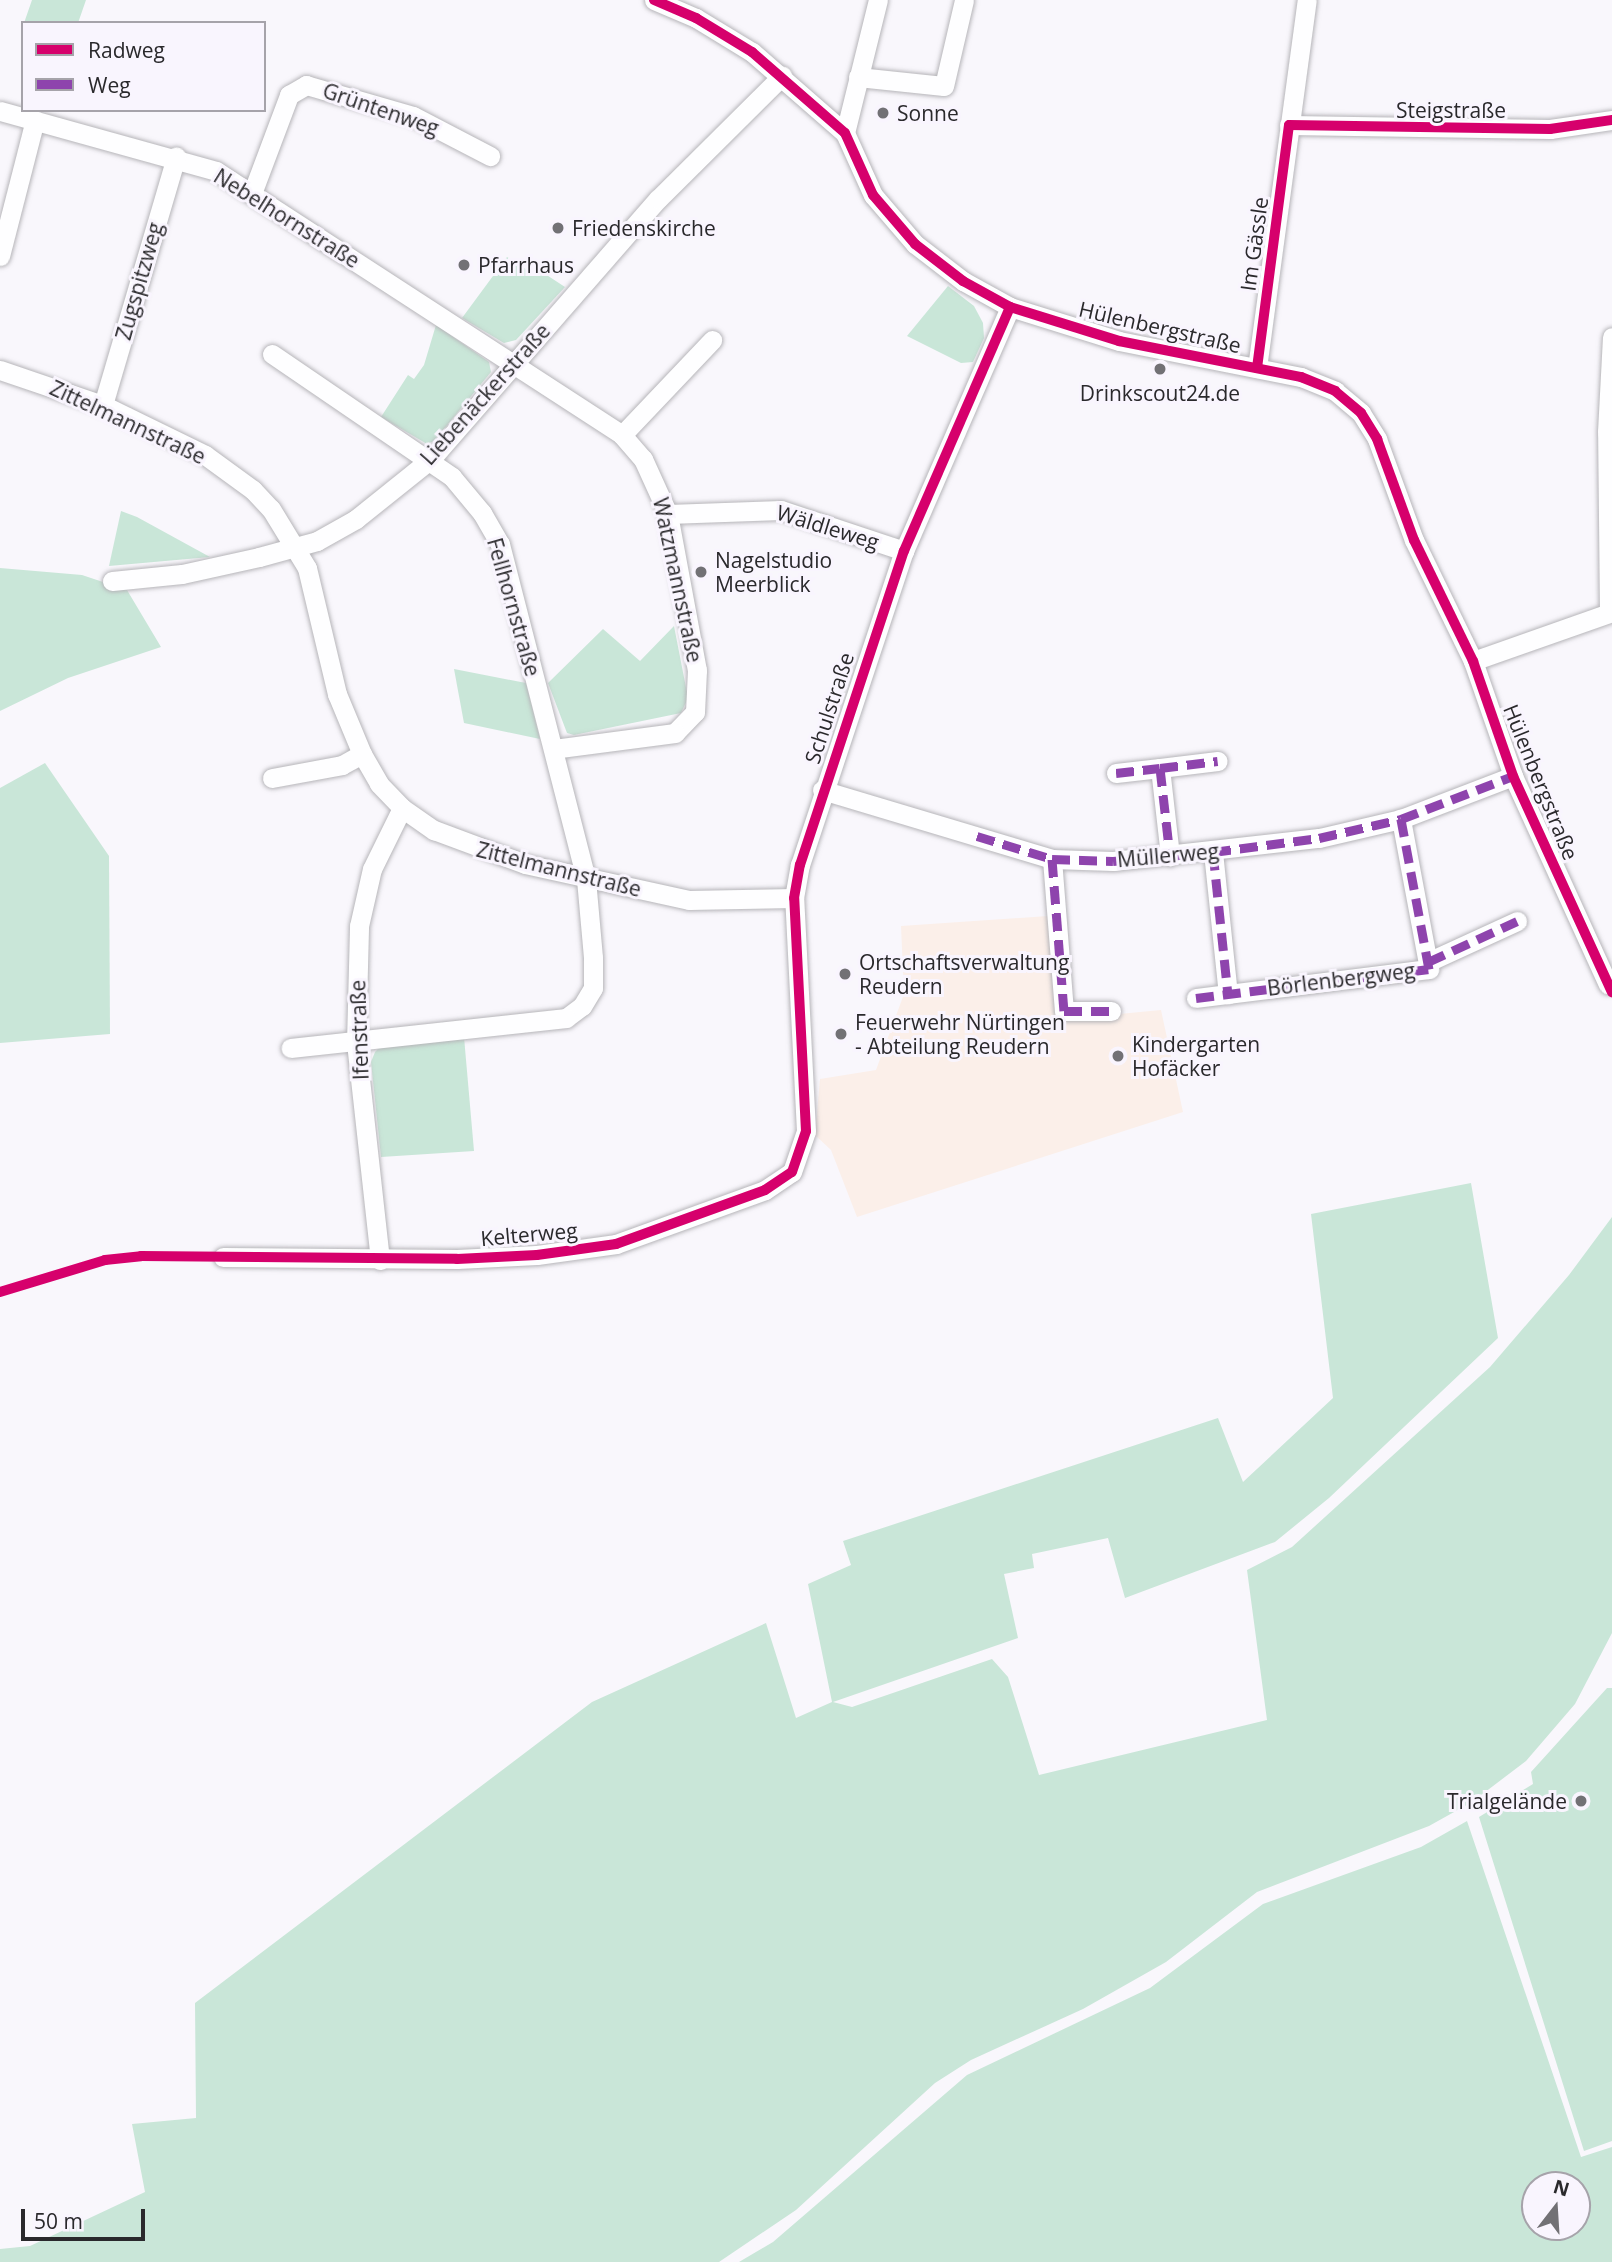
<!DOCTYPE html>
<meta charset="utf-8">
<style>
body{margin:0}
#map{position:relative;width:1612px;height:2262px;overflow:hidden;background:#f9f7fc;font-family:"Open Sans",sans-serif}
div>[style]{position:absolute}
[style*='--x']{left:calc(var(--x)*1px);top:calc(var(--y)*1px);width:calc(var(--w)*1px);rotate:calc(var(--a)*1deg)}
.education>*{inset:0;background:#fbefe9}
.green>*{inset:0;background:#c9e6d8}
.roads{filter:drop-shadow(0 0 2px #b6b5b9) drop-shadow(0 0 2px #b6b5b9)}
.street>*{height:19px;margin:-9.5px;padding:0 9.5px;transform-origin:9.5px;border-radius:9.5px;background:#fefeff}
.quiet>*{height:9px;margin-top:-4.5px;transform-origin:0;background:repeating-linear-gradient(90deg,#8e44ad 0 18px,transparent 0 27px)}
.cycleway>*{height:10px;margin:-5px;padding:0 5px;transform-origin:5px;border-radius:5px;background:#d6006c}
.dots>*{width:19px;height:19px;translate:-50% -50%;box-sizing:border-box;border:4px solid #f9f5fe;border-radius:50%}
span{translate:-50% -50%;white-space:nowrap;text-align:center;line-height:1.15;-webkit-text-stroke:6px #f9f5fe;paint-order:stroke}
.street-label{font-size:21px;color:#2a292c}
.poi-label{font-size:21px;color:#2a292c}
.left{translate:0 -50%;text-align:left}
.right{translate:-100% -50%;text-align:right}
.legend{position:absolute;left:21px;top:21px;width:245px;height:91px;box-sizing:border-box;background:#f9f5fe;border:2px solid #a6a3aa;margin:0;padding:9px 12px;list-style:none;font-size:21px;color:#2a292c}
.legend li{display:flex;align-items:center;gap:14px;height:35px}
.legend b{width:35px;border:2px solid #a6a3aa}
.north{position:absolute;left:1521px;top:2171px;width:70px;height:70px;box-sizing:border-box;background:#f9f5fe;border:2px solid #a6a3aa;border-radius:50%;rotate:17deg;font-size:19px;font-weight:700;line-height:28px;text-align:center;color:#2a292c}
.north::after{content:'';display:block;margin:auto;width:24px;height:32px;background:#727175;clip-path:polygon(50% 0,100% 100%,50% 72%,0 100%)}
.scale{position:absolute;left:21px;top:2209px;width:124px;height:32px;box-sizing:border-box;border:4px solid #2a292c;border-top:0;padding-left:9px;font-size:21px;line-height:24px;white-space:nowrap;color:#2a292c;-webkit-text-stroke:5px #f9f5fe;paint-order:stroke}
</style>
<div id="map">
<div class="education">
<div style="clip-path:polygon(1048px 916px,1057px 1020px,1161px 1010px,1183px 1112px,857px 1217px,831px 1150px,815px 1135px,820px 1079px,876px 1070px,904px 994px,901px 926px)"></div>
</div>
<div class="green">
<div style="clip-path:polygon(32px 0,86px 0,78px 23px,24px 23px)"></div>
<div style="clip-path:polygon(507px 257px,532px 273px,536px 268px,565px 287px,516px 340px,504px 343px,462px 318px)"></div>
<div style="clip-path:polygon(948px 286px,974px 306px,983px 323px,984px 338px,973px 362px,961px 363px,907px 336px)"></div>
<div style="clip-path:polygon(436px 325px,489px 362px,491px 372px,434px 441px,427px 444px,381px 417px,408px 375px,414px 379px,424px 365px)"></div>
<div style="clip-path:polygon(121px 511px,137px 517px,210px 557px,109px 566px)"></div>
<div style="clip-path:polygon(0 568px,82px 575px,127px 590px,161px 647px,68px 678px,0 711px)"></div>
<div style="clip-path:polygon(674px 626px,688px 698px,681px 713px,574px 735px,567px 733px,548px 683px,603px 629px,640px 661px)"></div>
<div style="clip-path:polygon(454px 669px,526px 683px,540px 739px,464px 723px)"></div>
<div style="clip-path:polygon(45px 763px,109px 856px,110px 1034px,0 1043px,0 788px)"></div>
<div style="clip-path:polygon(464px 1037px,474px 1151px,381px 1157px,371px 1062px,375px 1052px,381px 1046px)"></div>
<div style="clip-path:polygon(1471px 1183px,1498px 1338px,1329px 1498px,1275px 1542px,1125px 1598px,1108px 1538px,1032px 1554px,1034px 1568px,1004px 1574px,1018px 1638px,833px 1702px,852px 1707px,992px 1659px,1008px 1677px,1039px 1775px,1267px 1720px,1247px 1570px,1292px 1547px,1490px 1367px,1569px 1275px,1612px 1217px,1612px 1633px,1575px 1704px,1526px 1761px,1472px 1802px,1429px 1826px,1257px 1892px,1166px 1962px,1083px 2009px,971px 2060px,935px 2083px,796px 2210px,719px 2262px,0 2262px,0 2249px,30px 2246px,145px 2192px,132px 2124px,196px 2118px,195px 2003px,592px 1702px,766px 1623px,796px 1718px,832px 1702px,808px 1584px,851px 1565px,843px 1541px,1218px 1418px,1243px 1482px,1333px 1398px,1311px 1214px)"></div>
<div style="clip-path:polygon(1607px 1688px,1612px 1688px,1612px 2141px,1584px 2151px,1479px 1817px,1533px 1784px,1531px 1772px)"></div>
<div style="clip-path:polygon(evenodd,1467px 1821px,1581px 2157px,1612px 2147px,1612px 2262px,739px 2262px,773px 2242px,967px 2075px,1150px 1988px,1263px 1904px,1421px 1847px,1467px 1821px,1535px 2185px,1577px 2185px,1577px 2227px,1535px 2227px,1535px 2185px)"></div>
</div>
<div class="roads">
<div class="street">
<div style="--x:654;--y:0;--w:46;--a:23.2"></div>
<div style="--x:696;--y:18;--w:66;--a:31.3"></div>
<div style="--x:752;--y:52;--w:123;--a:41.1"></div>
<div style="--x:845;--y:133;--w:68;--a:65.7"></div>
<div style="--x:873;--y:195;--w:65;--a:49.4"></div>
<div style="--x:915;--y:244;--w:61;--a:37.6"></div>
<div style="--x:963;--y:281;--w:54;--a:29"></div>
<div style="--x:1010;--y:307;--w:114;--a:17.3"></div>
<div style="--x:1119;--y:341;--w:186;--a:11.2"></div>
<div style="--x:1301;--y:377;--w:37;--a:22"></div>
<div style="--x:1335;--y:391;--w:34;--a:40"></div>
<div style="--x:1361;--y:413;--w:31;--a:58"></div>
<div style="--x:1377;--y:439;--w:108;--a:69.9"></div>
<div style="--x:1414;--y:540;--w:135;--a:64"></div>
<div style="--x:1473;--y:661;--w:122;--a:70.8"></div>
<div style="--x:1513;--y:776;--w:229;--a:65.5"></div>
<div style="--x:858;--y:77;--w:86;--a:6"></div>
<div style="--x:944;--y:86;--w:88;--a:-76.9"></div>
<div style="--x:0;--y:111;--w:224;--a:15.5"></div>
<div style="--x:216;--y:171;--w:484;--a:33"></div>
<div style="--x:622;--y:435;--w:32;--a:49"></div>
<div style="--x:643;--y:459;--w:60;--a:65.6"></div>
<div style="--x:668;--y:514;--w:159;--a:79.5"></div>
<div style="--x:697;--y:670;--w:42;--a:92.7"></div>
<div style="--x:695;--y:712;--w:29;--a:134"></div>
<div style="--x:675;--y:733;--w:122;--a:172.5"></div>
<div style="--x:1289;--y:125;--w:261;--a:0.9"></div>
<div style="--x:1550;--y:129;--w:63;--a:-8.3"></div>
<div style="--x:845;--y:133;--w:137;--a:-76.1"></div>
<div style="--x:253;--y:191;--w:103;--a:-69.4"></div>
<div style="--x:289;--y:95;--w:20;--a:-30"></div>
<div style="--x:306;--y:85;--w:111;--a:16.2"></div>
<div style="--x:413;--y:116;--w:87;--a:27.5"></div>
<div style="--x:0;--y:256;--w:140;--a:-75.6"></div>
<div style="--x:272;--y:354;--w:218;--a:34.3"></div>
<div style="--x:452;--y:477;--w:47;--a:50.2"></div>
<div style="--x:482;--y:513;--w:36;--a:60"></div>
<div style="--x:500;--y:544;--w:346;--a:75.6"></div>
<div style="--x:586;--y:879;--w:79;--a:84.9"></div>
<div style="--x:593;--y:958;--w:30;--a:90"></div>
<div style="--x:593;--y:988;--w:21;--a:121"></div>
<div style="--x:582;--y:1006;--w:20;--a:143"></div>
<div style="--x:566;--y:1018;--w:277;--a:173.8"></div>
<div style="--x:1257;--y:368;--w:371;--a:-82.3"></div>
<div style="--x:0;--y:370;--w:109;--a:18.8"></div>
<div style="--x:103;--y:405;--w:114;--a:26.1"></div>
<div style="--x:205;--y:455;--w:59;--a:36.1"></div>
<div style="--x:253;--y:490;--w:26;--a:47"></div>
<div style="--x:271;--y:509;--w:69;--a:58.6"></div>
<div style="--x:307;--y:568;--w:130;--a:76.6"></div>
<div style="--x:337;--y:694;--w:65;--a:67.4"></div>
<div style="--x:362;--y:754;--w:34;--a:60"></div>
<div style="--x:379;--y:784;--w:33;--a:46"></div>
<div style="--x:402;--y:808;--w:39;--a:35"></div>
<div style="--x:434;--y:830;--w:97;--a:20.5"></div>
<div style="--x:525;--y:864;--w:168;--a:12.4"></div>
<div style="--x:689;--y:900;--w:105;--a:-1.1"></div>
<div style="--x:103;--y:405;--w:259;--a:-73.6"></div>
<div style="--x:622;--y:435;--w:131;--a:-46.5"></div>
<div style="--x:668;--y:514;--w:113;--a:-2"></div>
<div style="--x:781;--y:510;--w:130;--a:18.4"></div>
<div style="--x:112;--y:581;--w:70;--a:-5.7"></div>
<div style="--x:182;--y:574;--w:79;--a:-12.4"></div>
<div style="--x:259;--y:557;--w:60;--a:-15.4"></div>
<div style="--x:317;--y:541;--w:45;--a:-29.4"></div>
<div style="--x:356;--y:519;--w:96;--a:-38.7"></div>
<div style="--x:431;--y:459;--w:345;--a:-48.9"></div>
<div style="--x:658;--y:199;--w:175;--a:-44.8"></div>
<div style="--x:1609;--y:612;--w:180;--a:-90.6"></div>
<div style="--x:1607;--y:432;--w:95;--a:-87"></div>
<div style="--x:1473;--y:661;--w:147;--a:-19.4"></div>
<div style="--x:1160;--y:768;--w:58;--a:-6.9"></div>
<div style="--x:1116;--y:773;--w:44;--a:-6.5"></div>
<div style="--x:1160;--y:768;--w:89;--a:83.5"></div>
<div style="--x:272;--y:778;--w:71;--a:-10.5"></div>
<div style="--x:342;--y:765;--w:23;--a:-29"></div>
<div style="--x:822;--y:790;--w:240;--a:16.7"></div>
<div style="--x:1052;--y:859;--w:61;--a:1.9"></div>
<div style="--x:1113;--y:861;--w:207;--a:-6.4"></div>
<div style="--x:1319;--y:838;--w:84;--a:-13"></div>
<div style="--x:1401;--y:819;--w:120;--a:-21"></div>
<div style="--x:1213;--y:852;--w:143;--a:84"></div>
<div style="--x:1052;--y:859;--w:152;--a:85.5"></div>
<div style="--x:1064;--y:1011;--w:47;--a:0"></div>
<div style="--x:1428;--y:962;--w:98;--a:-24.7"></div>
<div style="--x:1196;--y:998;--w:235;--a:-7.1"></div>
<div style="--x:1429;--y:969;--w:153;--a:-100.6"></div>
<div style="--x:223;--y:1257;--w:234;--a:0.5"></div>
<div style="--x:457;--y:1259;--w:80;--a:-2.9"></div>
<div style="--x:537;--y:1255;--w:80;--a:-7.9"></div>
<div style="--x:616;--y:1244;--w:158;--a:-19.9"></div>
<div style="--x:765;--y:1190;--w:32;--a:-34"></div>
<div style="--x:792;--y:1172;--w:43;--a:-71.1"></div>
<div style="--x:806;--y:1131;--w:233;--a:-92.9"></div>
<div style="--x:794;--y:898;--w:34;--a:-80"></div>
<div style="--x:800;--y:865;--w:331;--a:-71.7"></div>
<div style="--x:904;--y:551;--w:266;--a:-66.5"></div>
<div style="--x:380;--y:1260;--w:218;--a:-96.3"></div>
<div style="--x:356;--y:1043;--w:117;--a:-88.5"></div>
<div style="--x:359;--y:926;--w:58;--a:-77.2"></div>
<div style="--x:372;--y:869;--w:68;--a:-63.8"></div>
</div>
</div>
<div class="quiet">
<div style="--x:1160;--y:768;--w:58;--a:-6.9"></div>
<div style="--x:1116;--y:773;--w:44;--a:-6.5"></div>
<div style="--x:1160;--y:768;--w:89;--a:83.5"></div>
<div style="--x:977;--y:836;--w:78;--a:17"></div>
<div style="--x:1052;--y:859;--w:61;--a:1.9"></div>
<div style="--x:1113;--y:861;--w:100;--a:-5.1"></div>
<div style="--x:1213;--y:852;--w:107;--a:-7.5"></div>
<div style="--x:1319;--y:838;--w:84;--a:-13"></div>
<div style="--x:1401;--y:819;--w:120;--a:-21"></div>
<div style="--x:1213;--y:852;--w:143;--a:84"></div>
<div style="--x:1052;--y:859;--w:152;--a:85.5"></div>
<div style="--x:1064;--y:1011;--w:47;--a:0"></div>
<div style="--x:1428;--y:962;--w:98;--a:-24.7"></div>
<div style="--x:1196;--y:998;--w:235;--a:-7.1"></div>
<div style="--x:1429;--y:969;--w:153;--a:-100.6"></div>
</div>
<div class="cycleway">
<div style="--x:654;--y:0;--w:46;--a:23.2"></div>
<div style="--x:696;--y:18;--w:66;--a:31.3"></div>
<div style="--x:752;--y:52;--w:123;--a:41.1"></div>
<div style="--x:845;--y:133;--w:68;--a:65.7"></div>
<div style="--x:873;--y:195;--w:65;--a:49.4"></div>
<div style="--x:915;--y:244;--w:61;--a:37.6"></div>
<div style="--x:963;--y:281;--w:54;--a:29"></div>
<div style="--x:1010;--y:307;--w:114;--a:17.3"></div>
<div style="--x:1119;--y:341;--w:186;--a:11.2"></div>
<div style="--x:1301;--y:377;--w:37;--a:22"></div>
<div style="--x:1335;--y:391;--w:34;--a:40"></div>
<div style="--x:1361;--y:413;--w:31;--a:58"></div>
<div style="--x:1377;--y:439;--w:108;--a:69.9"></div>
<div style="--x:1414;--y:540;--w:135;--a:64"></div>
<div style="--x:1473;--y:661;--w:122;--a:70.8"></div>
<div style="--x:1513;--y:776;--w:238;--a:65.4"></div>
<div style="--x:1257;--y:368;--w:245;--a:-82.5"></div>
<div style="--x:1289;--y:125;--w:261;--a:0.9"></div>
<div style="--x:1550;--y:129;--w:63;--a:-8.3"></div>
<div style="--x:0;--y:1292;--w:110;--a:-16.9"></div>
<div style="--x:105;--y:1260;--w:36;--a:-6"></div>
<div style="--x:141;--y:1256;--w:316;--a:0.5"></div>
<div style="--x:457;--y:1259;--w:80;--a:-2.9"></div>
<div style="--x:537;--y:1255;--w:80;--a:-7.9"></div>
<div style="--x:616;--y:1244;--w:158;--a:-19.9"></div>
<div style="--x:765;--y:1190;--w:32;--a:-34"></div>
<div style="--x:792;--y:1172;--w:43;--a:-71.1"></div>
<div style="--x:806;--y:1131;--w:233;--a:-92.9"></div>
<div style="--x:794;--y:898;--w:34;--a:-80"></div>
<div style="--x:800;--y:865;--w:331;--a:-71.7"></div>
<div style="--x:904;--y:551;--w:266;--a:-66.5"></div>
</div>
<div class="dots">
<div style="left:883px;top:113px;background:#727175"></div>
<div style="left:558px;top:228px;background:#727175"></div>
<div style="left:464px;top:265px;background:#727175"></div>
<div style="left:1160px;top:369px;background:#727175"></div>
<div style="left:701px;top:572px;background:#727175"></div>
<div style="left:845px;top:974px;background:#727175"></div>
<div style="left:841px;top:1034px;background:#727175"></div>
<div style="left:1118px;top:1056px;background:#727175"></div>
<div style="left:1581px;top:1801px;background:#727175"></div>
</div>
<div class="street-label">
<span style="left:381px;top:109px;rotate:19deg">Grüntenweg</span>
<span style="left:1451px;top:110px">Steigstraße</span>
<span style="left:287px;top:218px;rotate:32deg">Nebelhornstraße</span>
<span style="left:1254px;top:244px;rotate:-82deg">Im Gässle</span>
<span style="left:139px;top:281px;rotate:-74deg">Zugspitzweg</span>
<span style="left:1160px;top:327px;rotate:13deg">Hülenbergstraße</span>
<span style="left:485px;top:394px;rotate:-48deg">Liebenäckerstraße</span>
<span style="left:128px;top:422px;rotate:25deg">Zittelmannstraße</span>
<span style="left:828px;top:527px;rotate:17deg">Wäldleweg</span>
<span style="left:678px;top:580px;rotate:78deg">Watzmannstraße</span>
<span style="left:514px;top:607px;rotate:74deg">Fellhornstraße</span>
<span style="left:829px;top:708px;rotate:-72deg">Schulstraße</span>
<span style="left:1541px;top:782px;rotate:68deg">Hülenbergstraße</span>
<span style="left:1168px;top:855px;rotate:-5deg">Müllerweg</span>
<span style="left:559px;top:869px;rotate:14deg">Zittelmannstraße</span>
<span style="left:1341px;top:979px;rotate:-7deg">Börlenbergweg</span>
<span style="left:359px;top:1030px;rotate:-92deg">Ifenstraße</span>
<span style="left:529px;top:1234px;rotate:-5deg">Kelterweg</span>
</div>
<div class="poi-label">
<span class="left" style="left:897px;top:113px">Sonne</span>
<span class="left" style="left:572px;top:228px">Friedenskirche</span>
<span class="left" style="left:478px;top:265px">Pfarrhaus</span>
<span style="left:1160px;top:393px">Drinkscout24.de</span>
<span class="left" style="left:715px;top:572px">Nagelstudio<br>Meerblick</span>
<span class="left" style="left:859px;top:974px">Ortschaftsverwaltung<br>Reudern</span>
<span class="left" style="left:855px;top:1034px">Feuerwehr Nürtingen<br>- Abteilung Reudern</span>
<span class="left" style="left:1132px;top:1056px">Kindergarten<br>Hofäcker</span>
<span class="right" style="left:1567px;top:1801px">Trialgelände</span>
</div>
<ul class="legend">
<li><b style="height:9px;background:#d6006c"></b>Radweg</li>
<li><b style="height:9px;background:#8e44ad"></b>Weg</li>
</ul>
<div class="north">N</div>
<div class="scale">50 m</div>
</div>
